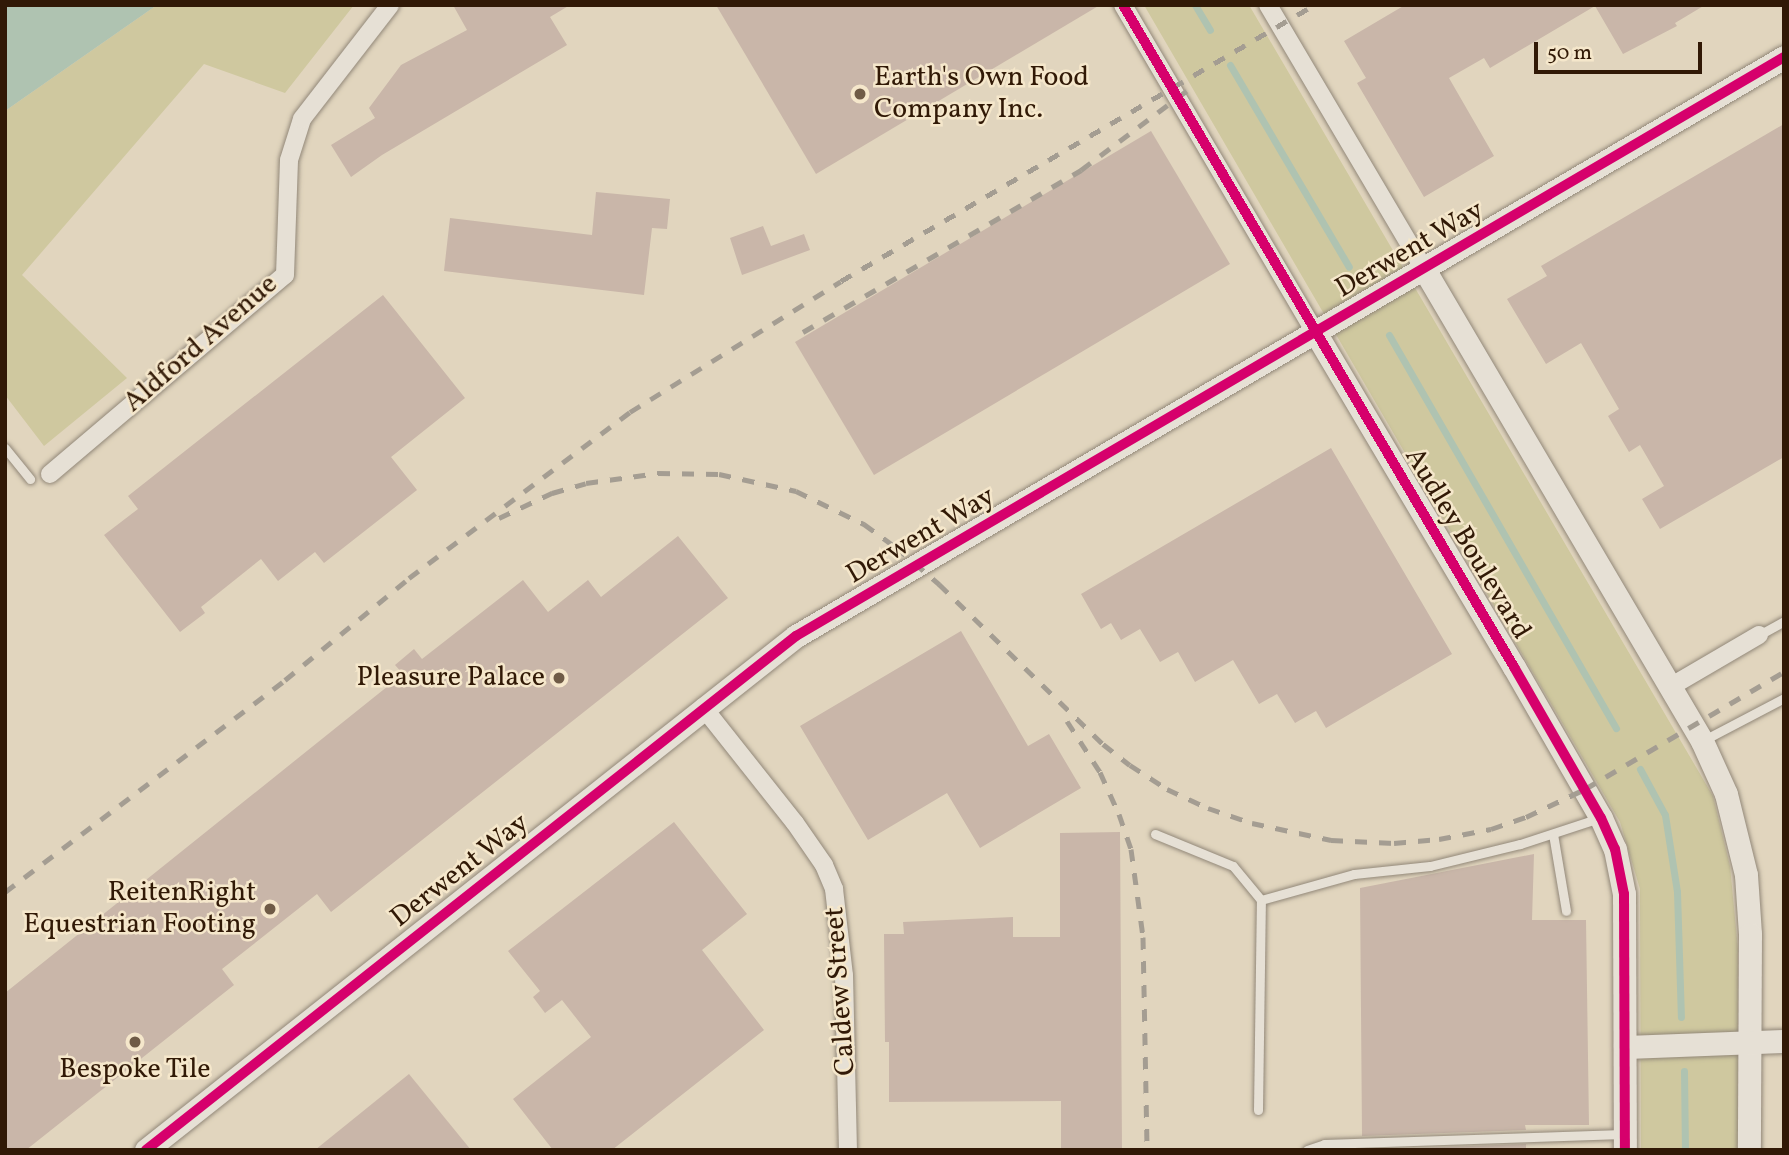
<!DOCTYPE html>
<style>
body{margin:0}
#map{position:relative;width:1789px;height:1155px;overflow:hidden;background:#e1d5be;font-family:Vollkorn,serif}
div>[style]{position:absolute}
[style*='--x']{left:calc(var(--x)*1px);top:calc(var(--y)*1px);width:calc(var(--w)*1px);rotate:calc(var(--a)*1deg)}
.green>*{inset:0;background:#cfc89f}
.water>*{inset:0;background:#afc3b1}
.stream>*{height:7px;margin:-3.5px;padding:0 3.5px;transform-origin:3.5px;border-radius:3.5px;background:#afc3b1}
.building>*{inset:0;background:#c9b6a9}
.roads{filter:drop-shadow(0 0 2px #928879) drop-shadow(0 0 2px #928879)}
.service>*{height:9px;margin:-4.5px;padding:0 4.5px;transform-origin:4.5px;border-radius:4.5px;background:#e6e0d5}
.minor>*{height:18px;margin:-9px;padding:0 9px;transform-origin:9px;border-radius:9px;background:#e6e0d5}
.tertiary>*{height:23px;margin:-11.5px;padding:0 11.5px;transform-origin:11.5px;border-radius:11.5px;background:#e6e0d5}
.rail>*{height:5px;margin-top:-2.5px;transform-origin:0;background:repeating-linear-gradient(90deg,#a49d92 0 12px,transparent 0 24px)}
.cycleway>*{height:10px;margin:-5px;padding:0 5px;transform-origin:5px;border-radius:5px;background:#d6006c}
.dots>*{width:19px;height:19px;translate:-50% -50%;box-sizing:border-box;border:4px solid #f5e7cb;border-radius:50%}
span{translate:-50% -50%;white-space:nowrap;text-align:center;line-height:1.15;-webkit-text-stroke:5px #f5e7cb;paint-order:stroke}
.poi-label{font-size:28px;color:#311906}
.left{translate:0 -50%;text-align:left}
.right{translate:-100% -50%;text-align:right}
.street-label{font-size:28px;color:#311906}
.frame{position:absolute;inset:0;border:7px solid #311906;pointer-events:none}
.scale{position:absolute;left:1534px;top:42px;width:168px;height:32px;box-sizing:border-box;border:4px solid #311906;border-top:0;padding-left:9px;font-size:21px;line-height:24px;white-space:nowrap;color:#311906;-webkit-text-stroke:5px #f5e7cb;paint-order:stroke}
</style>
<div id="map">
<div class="green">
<div style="clip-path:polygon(157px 5px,354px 5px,285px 93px,204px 64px,22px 275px,127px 378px,44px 446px,5px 395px,5px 111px)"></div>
<div style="clip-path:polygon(1144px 5px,1249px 5px,1713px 796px,1730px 866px,1738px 949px,1739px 1150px,1641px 1150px,1640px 889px,1620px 822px)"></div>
</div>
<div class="water">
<div style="clip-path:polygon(5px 5px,157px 5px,5px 111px)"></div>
</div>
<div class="stream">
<div style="--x:1195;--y:5;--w:29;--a:59"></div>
<div style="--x:1230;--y:65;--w:234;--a:59.5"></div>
<div style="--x:1389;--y:335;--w:454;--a:60"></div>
<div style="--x:1640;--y:769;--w:52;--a:61.5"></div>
<div style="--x:1665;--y:815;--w:78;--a:81.1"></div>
<div style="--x:1677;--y:892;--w:125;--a:88.2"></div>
<div style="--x:1684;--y:1071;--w:79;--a:89.3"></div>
</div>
<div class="building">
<div style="clip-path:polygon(453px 5px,570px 5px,550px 17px,567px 45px,382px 155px,351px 177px,331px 145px,375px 118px,369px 108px,401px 65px,467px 30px)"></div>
<div style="clip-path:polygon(716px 5px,1100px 5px,816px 174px)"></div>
<div style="clip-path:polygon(1405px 5px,1705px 5px,1675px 23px,1677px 26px,1623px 54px,1595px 6px,1490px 68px,1484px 58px,1449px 78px,1494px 156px,1424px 197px,1357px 83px,1366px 78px,1344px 41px)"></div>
<div style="clip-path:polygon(1784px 124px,1784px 457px,1660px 529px,1642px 499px,1664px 486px,1640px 445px,1629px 452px,1608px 416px,1619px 409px,1581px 343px,1546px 364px,1507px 299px,1547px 276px,1541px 266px)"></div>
<div style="clip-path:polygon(1151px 131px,1230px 264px,874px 475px,795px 342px)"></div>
<div style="clip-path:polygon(596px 192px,670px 199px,667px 229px,652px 228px,644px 295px,444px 271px,450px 218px,592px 235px)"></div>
<div style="clip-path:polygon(763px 226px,771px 246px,804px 234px,810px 250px,742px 275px,730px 238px)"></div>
<div style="clip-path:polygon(383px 295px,465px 398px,391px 457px,417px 490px,324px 563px,315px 552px,278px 581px,261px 559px,201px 607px,205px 613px,180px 632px,104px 535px,138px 509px,128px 496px)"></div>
<div style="clip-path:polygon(1331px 448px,1452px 654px,1326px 728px,1316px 711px,1295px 723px,1277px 694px,1259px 704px,1233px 660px,1195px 682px,1178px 652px,1160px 662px,1140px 629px,1121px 640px,1111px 623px,1101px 629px,1081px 594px)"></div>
<div style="clip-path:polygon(678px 536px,728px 598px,331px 912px,317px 894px,222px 969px,234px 985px,26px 1150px,5px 1150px,5px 993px,403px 674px,395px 665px,414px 649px,422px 659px,523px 580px,548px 612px,588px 580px,601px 597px)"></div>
<div style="clip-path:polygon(961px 631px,1028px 746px,1049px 734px,1081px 788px,980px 848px,947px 793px,868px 840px,800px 726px)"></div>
<div style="clip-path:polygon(674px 822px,747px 914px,702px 950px,764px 1030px,612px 1150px,553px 1150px,513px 1099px,591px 1037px,562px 1000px,545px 1013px,533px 997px,540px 991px,508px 951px)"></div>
<div style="clip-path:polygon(1120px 832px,1122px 1150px,1061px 1150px,1061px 1101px,889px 1102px,889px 1042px,885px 1042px,884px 934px,904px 934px,903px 922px,1013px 917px,1013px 937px,1060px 937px,1060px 833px)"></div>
<div style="clip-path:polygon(1534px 854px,1532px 920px,1586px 920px,1589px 1125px,1525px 1125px,1526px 1130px,1362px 1136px,1360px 888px)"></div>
<div style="clip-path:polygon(409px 1074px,471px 1150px,315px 1150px)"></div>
<div style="clip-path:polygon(1526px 1144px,1526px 1150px,1363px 1150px)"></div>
</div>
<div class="roads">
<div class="service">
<div style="--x:5;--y:448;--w:40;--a:51"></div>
<div style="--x:1759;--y:635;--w:29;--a:-29"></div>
<div style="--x:1704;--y:740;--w:90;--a:-27.7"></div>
<div style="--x:1155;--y:834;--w:84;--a:22.3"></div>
<div style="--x:1233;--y:866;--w:44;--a:50.5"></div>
<div style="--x:1553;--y:834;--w:78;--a:80.4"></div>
<div style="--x:1258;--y:1110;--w:210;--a:-89.2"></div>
<div style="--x:1261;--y:900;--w:97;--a:-15.6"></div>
<div style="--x:1354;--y:874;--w:76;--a:-6"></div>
<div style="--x:1430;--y:866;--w:93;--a:-13.7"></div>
<div style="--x:1520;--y:844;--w:83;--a:-18.2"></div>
<div style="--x:1307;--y:1150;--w:18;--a:-19"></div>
<div style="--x:1324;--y:1144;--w:299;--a:-1.9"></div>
</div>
<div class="minor">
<div style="--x:1123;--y:5;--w:379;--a:59.6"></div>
<div style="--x:1268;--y:5;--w:307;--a:59.4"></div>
<div style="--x:50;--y:474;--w:308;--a:-40.3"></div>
<div style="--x:285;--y:275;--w:115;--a:-88"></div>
<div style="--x:289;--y:160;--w:43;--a:-72.4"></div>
<div style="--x:302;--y:119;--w:144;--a:-52.3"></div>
<div style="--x:1670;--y:687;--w:103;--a:-30.3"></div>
<div style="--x:703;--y:707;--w:148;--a:51.6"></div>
<div style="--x:795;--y:823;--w:51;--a:55.4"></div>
<div style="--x:824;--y:865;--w:26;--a:67"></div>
<div style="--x:834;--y:889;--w:87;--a:83.4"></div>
<div style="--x:844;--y:975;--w:175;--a:88.7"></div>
</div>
<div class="tertiary">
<div style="--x:1424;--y:269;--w:548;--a:59.5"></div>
<div style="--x:1702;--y:741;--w:58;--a:65.6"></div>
<div style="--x:1726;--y:794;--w:83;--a:76.1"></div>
<div style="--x:1746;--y:875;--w:59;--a:86.1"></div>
<div style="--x:1750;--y:934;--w:216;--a:90.3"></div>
<div style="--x:1315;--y:332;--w:390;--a:59.3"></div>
<div style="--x:1514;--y:667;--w:174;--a:60.1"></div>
<div style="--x:1601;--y:818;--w:34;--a:66"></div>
<div style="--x:1615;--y:849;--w:46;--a:78.7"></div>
<div style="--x:1624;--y:894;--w:256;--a:89.8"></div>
<div style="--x:1625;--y:1047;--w:159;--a:-2.2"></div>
<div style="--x:146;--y:1150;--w:829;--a:-38.34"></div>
<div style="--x:796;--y:636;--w:1145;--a:-30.37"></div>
</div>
</div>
<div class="rail">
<div style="--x:803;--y:332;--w:322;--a:-30.2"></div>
<div style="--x:1081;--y:170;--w:140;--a:-36.9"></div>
<div style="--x:499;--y:518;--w:59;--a:-25.3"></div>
<div style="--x:552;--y:493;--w:35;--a:-16"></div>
<div style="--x:586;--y:483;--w:73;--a:-7.9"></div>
<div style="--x:658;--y:473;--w:61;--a:0.9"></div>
<div style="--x:719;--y:474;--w:79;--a:12.4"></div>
<div style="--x:796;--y:491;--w:76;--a:25.9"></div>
<div style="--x:864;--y:524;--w:39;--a:36"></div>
<div style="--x:896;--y:547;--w:57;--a:40.7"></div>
<div style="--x:939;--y:584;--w:229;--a:44.3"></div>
<div style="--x:1103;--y:744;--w:34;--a:38"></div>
<div style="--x:1130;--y:765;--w:44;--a:33"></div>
<div style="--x:1167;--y:789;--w:45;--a:24.9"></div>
<div style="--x:1208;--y:808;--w:46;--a:18.8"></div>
<div style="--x:1252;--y:823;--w:81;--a:12.1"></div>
<div style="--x:1331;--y:840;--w:63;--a:2.7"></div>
<div style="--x:1394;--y:843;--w:45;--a:-5.1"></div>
<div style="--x:1439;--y:839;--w:53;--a:-10.9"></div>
<div style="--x:1491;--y:829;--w:37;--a:-19"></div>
<div style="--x:1526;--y:817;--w:65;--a:-25.4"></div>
<div style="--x:1585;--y:789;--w:231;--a:-30.5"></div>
<div style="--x:1067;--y:721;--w:61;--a:57.1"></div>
<div style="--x:1100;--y:772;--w:46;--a:65.7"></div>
<div style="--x:1119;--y:814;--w:37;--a:71"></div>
<div style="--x:1131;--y:849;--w:89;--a:82.2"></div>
<div style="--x:1143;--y:937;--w:213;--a:88.9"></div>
<div style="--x:5;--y:892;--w:351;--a:-37.1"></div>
<div style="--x:285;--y:680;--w:161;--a:-39.4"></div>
<div style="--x:409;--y:578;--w:276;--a:-36.9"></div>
<div style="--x:630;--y:412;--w:248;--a:-31.8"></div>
<div style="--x:841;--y:281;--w:548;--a:-30.26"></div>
</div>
<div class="cycleway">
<div style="--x:1123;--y:5;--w:769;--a:59.43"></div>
<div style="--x:1514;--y:667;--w:174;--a:60.1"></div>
<div style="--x:1601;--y:818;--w:34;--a:66"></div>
<div style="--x:1615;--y:849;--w:46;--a:78.7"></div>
<div style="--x:1624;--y:894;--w:256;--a:89.8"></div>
<div style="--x:146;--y:1150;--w:829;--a:-38.34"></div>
<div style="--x:796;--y:636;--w:1145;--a:-30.37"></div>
</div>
<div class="dots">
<div style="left:860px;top:94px;background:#6f5b46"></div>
<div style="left:559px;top:678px;background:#6f5b46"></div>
<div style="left:270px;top:909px;background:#6f5b46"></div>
<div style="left:135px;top:1042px;background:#6f5b46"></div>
</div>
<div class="poi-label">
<span class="left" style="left:874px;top:94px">Earth's Own Food<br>Company Inc.</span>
<span class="right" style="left:545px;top:678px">Pleasure Palace</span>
<span class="right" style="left:256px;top:909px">ReitenRight<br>Equestrian Footing</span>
<span style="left:135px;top:1070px">Bespoke Tile</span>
</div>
<div class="street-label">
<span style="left:1410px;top:250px;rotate:-30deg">Derwent Way</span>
<span style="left:201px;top:344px;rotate:-41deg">Aldford Avenue</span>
<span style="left:921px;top:536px;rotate:-30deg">Derwent Way</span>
<span style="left:1467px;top:544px;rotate:59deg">Audley Boulevard</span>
<span style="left:460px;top:871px;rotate:-38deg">Derwent Way</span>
<span style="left:841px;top:991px;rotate:-94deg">Caldew Street</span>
</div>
<div class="frame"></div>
<div class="scale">50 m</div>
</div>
